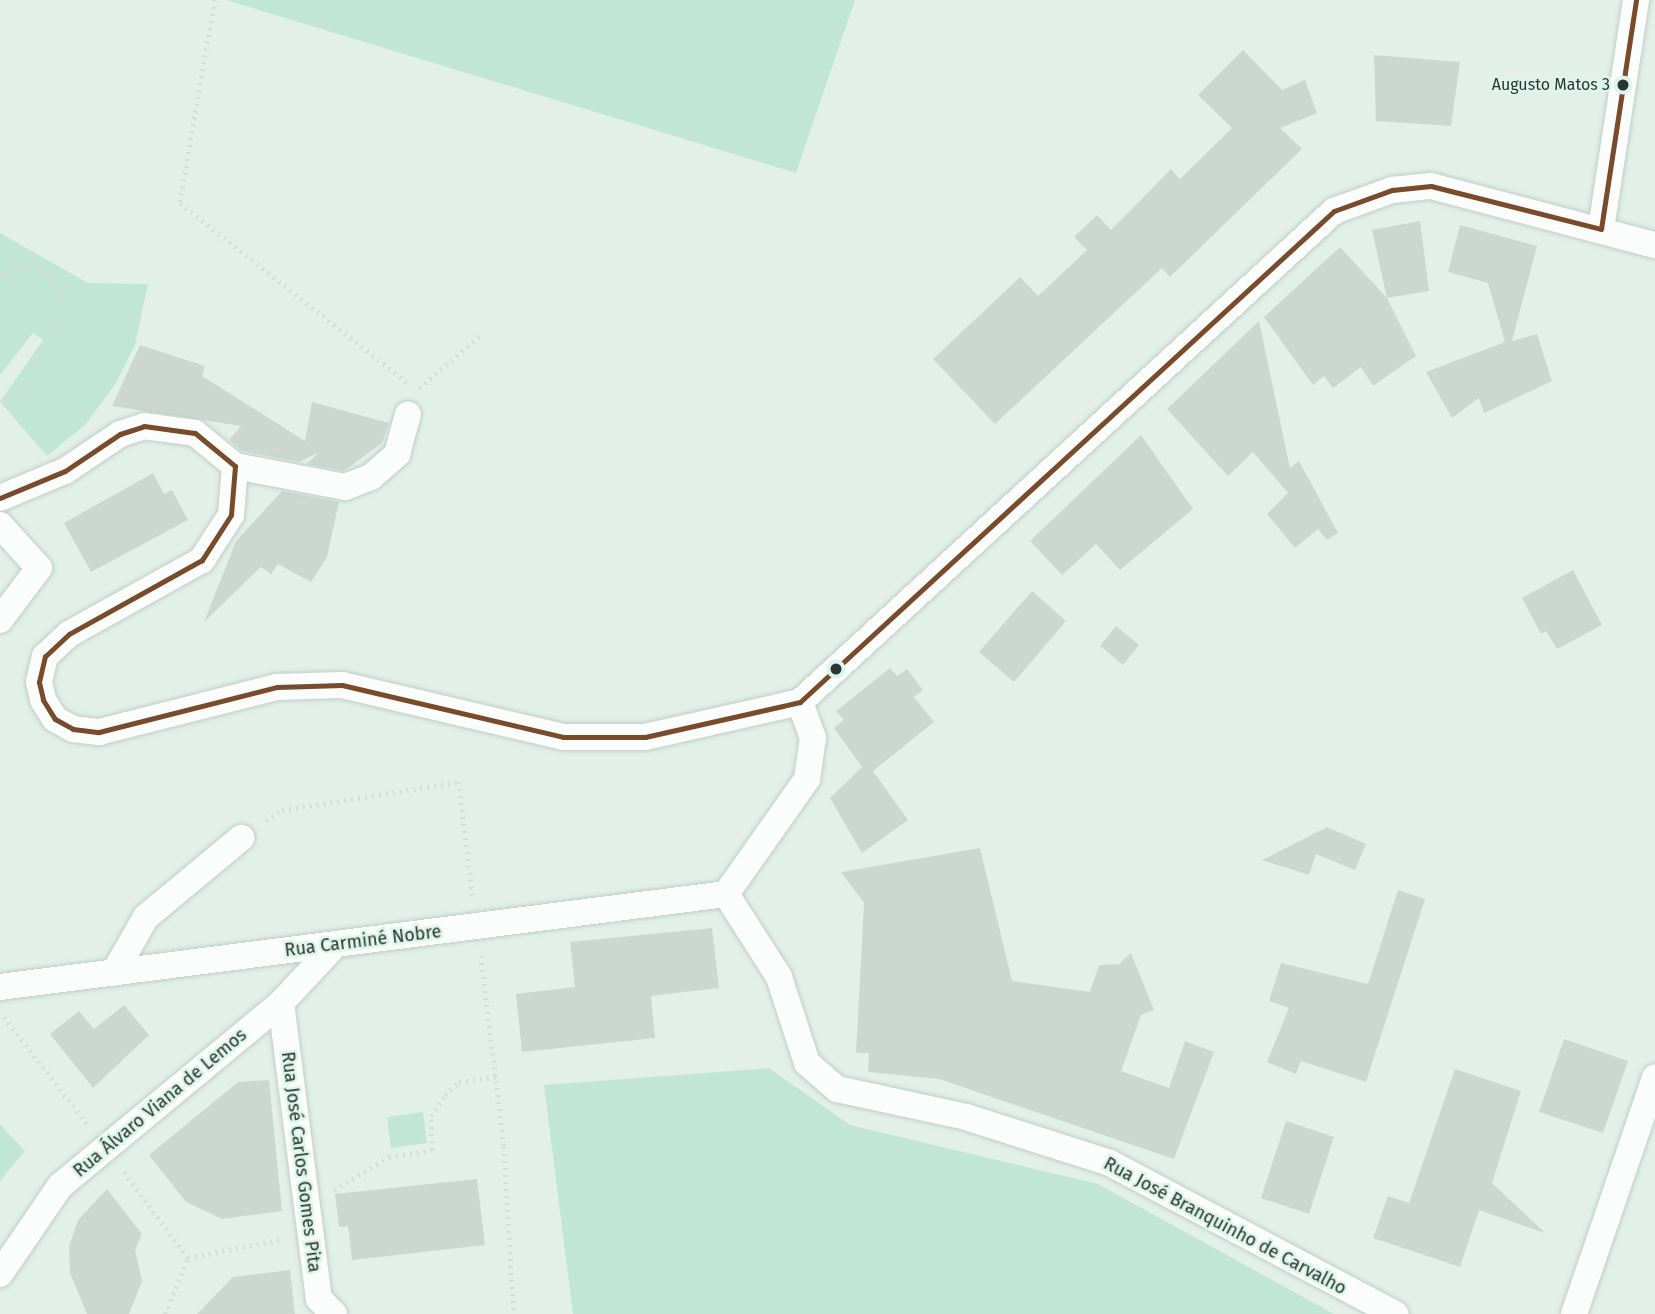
<!DOCTYPE html>
<meta charset="utf-8">
<style>
body{margin:0}
#map{position:relative;width:1655px;height:1314px;overflow:hidden;background:#e3f0ea;font-family:"Fira Sans",sans-serif}
div>[style]{position:absolute}
[style*='--x']{left:calc(var(--x)*1px);top:calc(var(--y)*1px);width:calc(var(--w)*1px);rotate:calc(var(--a)*1deg)}
.green>*{inset:0;background:#c1e6d6}
.building>*{inset:0;background:#ccd7d2}
.path>*{height:4.5px;margin-top:-2.25px;transform-origin:0;background:repeating-linear-gradient(90deg,#d8dcdb 0 2px,transparent 0 7px)}
.roads{filter:drop-shadow(0 0 2px #c2cdc8) drop-shadow(0 0 2px #c2cdc8)}
.street>*{height:26px;margin:-13px;padding:0 13px;transform-origin:13px;border-radius:13px;background:#fbfdfc}
.bus-1>*{height:5px;margin:-2.5px;padding:0 2.5px;transform-origin:2.5px;border-radius:2.5px;background:#7a4b2a}
.dots>*{width:19px;height:19px;translate:-50% -50%;box-sizing:border-box;border:4px solid #def5eb;border-radius:50%}
span{translate:-50% -50%;white-space:nowrap;text-align:center;line-height:1.15;-webkit-text-stroke:5px #def5eb;paint-order:stroke}
.bus-label{font-size:16px;color:#2c3531}
.right{translate:-100% -50%;text-align:right}
.street-label{font-size:18px;color:#2c3531}
</style>
<div id="map">
<div class="green">
<div style="clip-path:polygon(226px 0,855px 0,796px 173px)"></div>
<div style="clip-path:polygon(0 233px,88px 283px,148px 284px,135px 345px,116px 383px,86px 424px,47px 456px,0 402px,43px 340px,33px 333px,0 375px)"></div>
<div style="clip-path:polygon(769px 1068px,850px 1125px,1098px 1184px,1334px 1314px,573px 1314px,544px 1085px)"></div>
<div style="clip-path:polygon(423px 1112px,427px 1143px,391px 1148px,387px 1117px)"></div>
<div style="clip-path:polygon(0 1124px,25px 1151px,0 1181px)"></div>
</div>
<div class="building">
<div style="clip-path:polygon(1243px 50px,1282px 90px,1305px 80px,1317px 113px,1280px 128px,1302px 149px,1170px 277px,1162px 268px,995px 424px,933px 359px,1020px 277px,1038px 296px,1087px 250px,1074px 237px,1097px 215px,1111px 230px,1171px 169px,1180px 179px,1232px 128px,1198px 95px)"></div>
<div style="clip-path:polygon(1374px 55px,1460px 62px,1451px 126px,1376px 121px)"></div>
<div style="clip-path:polygon(1420px 221px,1429px 291px,1387px 298px,1416px 356px,1373px 386px,1361px 367px,1333px 388px,1324px 376px,1313px 385px,1264px 317px,1340px 247px,1387px 298px,1372px 230px)"></div>
<div style="clip-path:polygon(1460px 225px,1537px 246px,1512px 341px,1537px 334px,1552px 381px,1484px 413px,1479px 398px,1452px 418px,1426px 372px,1505px 342px,1488px 283px,1448px 272px)"></div>
<div style="clip-path:polygon(1259px 321px,1290px 468px,1299px 461px,1338px 533px,1327px 540px,1318px 529px,1295px 548px,1267px 514px,1288px 493px,1253px 452px,1228px 476px,1167px 409px)"></div>
<div style="clip-path:polygon(140px 345px,205px 366px,202px 376px,305px 441px,312px 402px,389px 423px,382px 443px,344px 471px,307px 464px,319px 452px,299px 462px,242px 451px,229px 440px,241px 426px,112px 406px)"></div>
<div style="clip-path:polygon(1141px 435px,1193px 509px,1120px 570px,1096px 544px,1062px 575px,1030px 541px)"></div>
<div style="clip-path:polygon(153px 473px,164px 494px,172px 490px,188px 520px,91px 572px,64px 523px)"></div>
<div style="clip-path:polygon(282px 491px,339px 502px,327px 557px,311px 582px,278px 564px,271px 574px,261px 567px,204px 622px,236px 541px)"></div>
<div style="clip-path:polygon(1573px 570px,1602px 625px,1557px 649px,1546px 631px,1541px 634px,1522px 598px)"></div>
<div style="clip-path:polygon(1032px 591px,1066px 621px,1014px 682px,979px 652px)"></div>
<div style="clip-path:polygon(1116px 626px,1139px 645px,1123px 665px,1100px 646px)"></div>
<div style="clip-path:polygon(890px 668px,897px 676px,907px 669px,923px 690px,914px 697px,934px 722px,873px 771px,908px 820px,862px 853px,830px 798px,862px 767px,834px 728px,844px 720px,836px 711px)"></div>
<div style="clip-path:polygon(1327px 827px,1366px 844px,1355px 870px,1316px 854px,1309px 875px,1262px 860px)"></div>
<div style="clip-path:polygon(980px 848px,1012px 981px,1090px 992px,1099px 965px,1119px 964px,1131px 953px,1154px 1010px,1141px 1015px,1121px 1071px,1169px 1088px,1185px 1041px,1214px 1052px,1174px 1159px,939px 1079px,868px 1072px,869px 1053px,856px 1053px,864px 903px,841px 872px)"></div>
<div style="clip-path:polygon(1398px 890px,1425px 899px,1366px 1082px,1301px 1061px,1296px 1074px,1267px 1062px,1289px 1008px,1269px 1001px,1281px 963px,1368px 984px)"></div>
<div style="clip-path:polygon(712px 928px,719px 988px,651px 996px,655px 1038px,522px 1052px,516px 994px,575px 987px,570px 942px)"></div>
<div style="clip-path:polygon(124px 1005px,149px 1035px,93px 1088px,50px 1034px,79px 1011px,94px 1029px)"></div>
<div style="clip-path:polygon(1564px 1039px,1628px 1061px,1603px 1133px,1539px 1112px)"></div>
<div style="clip-path:polygon(1455px 1069px,1521px 1091px,1492px 1183px,1545px 1233px,1479px 1210px,1460px 1267px,1373px 1238px,1388px 1196px,1409px 1203px)"></div>
<div style="clip-path:polygon(269px 1080px,282px 1211px,222px 1219px,186px 1202px,149px 1155px,238px 1082px)"></div>
<div style="clip-path:polygon(1286px 1121px,1334px 1137px,1309px 1214px,1261px 1198px)"></div>
<div style="clip-path:polygon(477px 1179px,485px 1245px,352px 1260px,348px 1226px,339px 1227px,335px 1194px)"></div>
<div style="clip-path:polygon(107px 1189px,142px 1234px,135px 1250px,142px 1281px,129px 1314px,87px 1314px,70px 1273px,69px 1246px,78px 1220px)"></div>
<div style="clip-path:polygon(290px 1270px,295px 1314px,197px 1314px,233px 1277px)"></div>
</div>
<div class="path">
<div style="--x:215;--y:0;--w:206;--a:99.8"></div>
<div style="--x:180;--y:203;--w:290;--a:38.3"></div>
<div style="--x:0;--y:274;--w:32;--a:-14"></div>
<div style="--x:31;--y:266;--w:31;--a:29"></div>
<div style="--x:58;--y:281;--w:28;--a:82"></div>
<div style="--x:62;--y:309;--w:77;--a:113.6"></div>
<div style="--x:31;--y:380;--w:42;--a:136.9"></div>
<div style="--x:419;--y:388;--w:83;--a:-40.6"></div>
<div style="--x:266;--y:821;--w:19;--a:-35"></div>
<div style="--x:282;--y:810;--w:179;--a:-9"></div>
<div style="--x:459;--y:782;--w:118;--a:83.2"></div>
<div style="--x:481;--y:956;--w:192;--a:83.1"></div>
<div style="--x:504;--y:1147;--w:167;--a:86.6"></div>
<div style="--x:4;--y:1017;--w:138;--a:52.1"></div>
<div style="--x:124;--y:1172;--w:107;--a:53.3"></div>
<div style="--x:334;--y:1190;--w:64;--a:-31"></div>
<div style="--x:389;--y:1157;--w:44;--a:-9.2"></div>
<div style="--x:432;--y:1150;--w:34;--a:-92"></div>
<div style="--x:431;--y:1116;--w:25;--a:-56"></div>
<div style="--x:445;--y:1095;--w:19;--a:-43"></div>
<div style="--x:459;--y:1082;--w:37;--a:-8"></div>
<div style="--x:165;--y:1314;--w:61;--a:-67.7"></div>
<div style="--x:188;--y:1258;--w:96;--a:-11.4"></div>
</div>
<div class="roads">
<div class="street">
<div style="--x:1601;--y:229;--w:232;--a:-81.3"></div>
<div style="--x:235;--y:466;--w:112;--a:10.8"></div>
<div style="--x:345;--y:487;--w:28;--a:-21"></div>
<div style="--x:371;--y:477;--w:35;--a:-41"></div>
<div style="--x:397;--y:454;--w:41;--a:-74.6"></div>
<div style="--x:0;--y:498;--w:70;--a:-22.6"></div>
<div style="--x:65;--y:471;--w:66;--a:-33.9"></div>
<div style="--x:120;--y:434;--w:25;--a:-18"></div>
<div style="--x:144;--y:426;--w:51;--a:7.8"></div>
<div style="--x:195;--y:433;--w:52;--a:39.5"></div>
<div style="--x:235;--y:466;--w:49;--a:94.7"></div>
<div style="--x:231;--y:515;--w:54;--a:122.8"></div>
<div style="--x:202;--y:560;--w:152;--a:150.9"></div>
<div style="--x:69;--y:634;--w:33;--a:137"></div>
<div style="--x:45;--y:656;--w:27;--a:103"></div>
<div style="--x:39;--y:682;--w:18;--a:77"></div>
<div style="--x:43;--y:700;--w:22;--a:58"></div>
<div style="--x:55;--y:719;--w:21;--a:29"></div>
<div style="--x:73;--y:729;--w:26;--a:7"></div>
<div style="--x:99;--y:732;--w:184;--a:-14.2"></div>
<div style="--x:277;--y:687;--w:65;--a:-1.8"></div>
<div style="--x:342;--y:685;--w:227;--a:13.2"></div>
<div style="--x:563;--y:737;--w:82;--a:0"></div>
<div style="--x:645;--y:737;--w:159;--a:-12.7"></div>
<div style="--x:800;--y:702;--w:725;--a:-42.6"></div>
<div style="--x:1334;--y:211;--w:62;--a:-19.9"></div>
<div style="--x:1392;--y:190;--w:39;--a:-6"></div>
<div style="--x:1431;--y:186;--w:232;--a:14.8"></div>
<div style="--x:0;--y:525;--w:58;--a:47.8"></div>
<div style="--x:39;--y:568;--w:65;--a:126.9"></div>
<div style="--x:726;--y:894;--w:98;--a:57.4"></div>
<div style="--x:779;--y:977;--w:90;--a:72"></div>
<div style="--x:807;--y:1063;--w:40;--a:41"></div>
<div style="--x:837;--y:1089;--w:132;--a:12.2"></div>
<div style="--x:966;--y:1117;--w:151;--a:17.7"></div>
<div style="--x:1110;--y:1163;--w:323;--a:27.9"></div>
<div style="--x:726;--y:894;--w:141;--a:-54.8"></div>
<div style="--x:807;--y:779;--w:41;--a:-81.7"></div>
<div style="--x:813;--y:738;--w:38;--a:-110"></div>
<div style="--x:114;--y:973;--w:64;--a:-60.3"></div>
<div style="--x:146;--y:917;--w:124;--a:-39.7"></div>
<div style="--x:0;--y:987;--w:732;--a:-7.3"></div>
<div style="--x:281;--y:1003;--w:298;--a:82.7"></div>
<div style="--x:319;--y:1299;--w:21;--a:45"></div>
<div style="--x:0;--y:1274;--w:107;--a:-55.7"></div>
<div style="--x:60;--y:1186;--w:287;--a:-39.6"></div>
<div style="--x:281;--y:1003;--w:81;--a:-47"></div>
<div style="--x:1574;--y:1314;--w:250;--a:-71.1"></div>
</div>
</div>
<div class="bus-1">
<div style="--x:1601;--y:229;--w:232;--a:-81.3"></div>
<div style="--x:0;--y:498;--w:70;--a:-22.6"></div>
<div style="--x:65;--y:471;--w:66;--a:-33.9"></div>
<div style="--x:120;--y:434;--w:25;--a:-18"></div>
<div style="--x:144;--y:426;--w:51;--a:7.8"></div>
<div style="--x:195;--y:433;--w:52;--a:39.5"></div>
<div style="--x:235;--y:466;--w:49;--a:94.7"></div>
<div style="--x:231;--y:515;--w:54;--a:122.8"></div>
<div style="--x:202;--y:560;--w:152;--a:150.9"></div>
<div style="--x:69;--y:634;--w:33;--a:137"></div>
<div style="--x:45;--y:656;--w:27;--a:103"></div>
<div style="--x:39;--y:682;--w:18;--a:77"></div>
<div style="--x:43;--y:700;--w:22;--a:58"></div>
<div style="--x:55;--y:719;--w:21;--a:29"></div>
<div style="--x:73;--y:729;--w:26;--a:7"></div>
<div style="--x:99;--y:732;--w:184;--a:-14.2"></div>
<div style="--x:277;--y:687;--w:65;--a:-1.8"></div>
<div style="--x:342;--y:685;--w:227;--a:13.2"></div>
<div style="--x:563;--y:737;--w:82;--a:0"></div>
<div style="--x:645;--y:737;--w:159;--a:-12.7"></div>
<div style="--x:800;--y:702;--w:725;--a:-42.6"></div>
<div style="--x:1334;--y:211;--w:62;--a:-19.9"></div>
<div style="--x:1392;--y:190;--w:39;--a:-6"></div>
<div style="--x:1431;--y:186;--w:175;--a:14.2"></div>
</div>
<div class="dots">
<div style="left:1623px;top:85px;background:#2c3531"></div>
<div style="left:836px;top:669px;background:#2c3531"></div>
</div>
<div class="bus-label">
<span class="right" style="left:1610px;top:85px">Augusto Matos 3</span>
</div>
<div class="street-label">
<span style="left:363px;top:941px;rotate:-7deg">Rua Carminé Nobre</span>
<span style="left:160px;top:1103px;rotate:-40deg">Rua Álvaro Viana de Lemos</span>
<span style="left:301px;top:1162px;rotate:83deg">Rua José Carlos Gomes Pita</span>
<span style="left:1225px;top:1226px;rotate:28deg">Rua José Branquinho de Carvalho</span>
</div>
</div>
